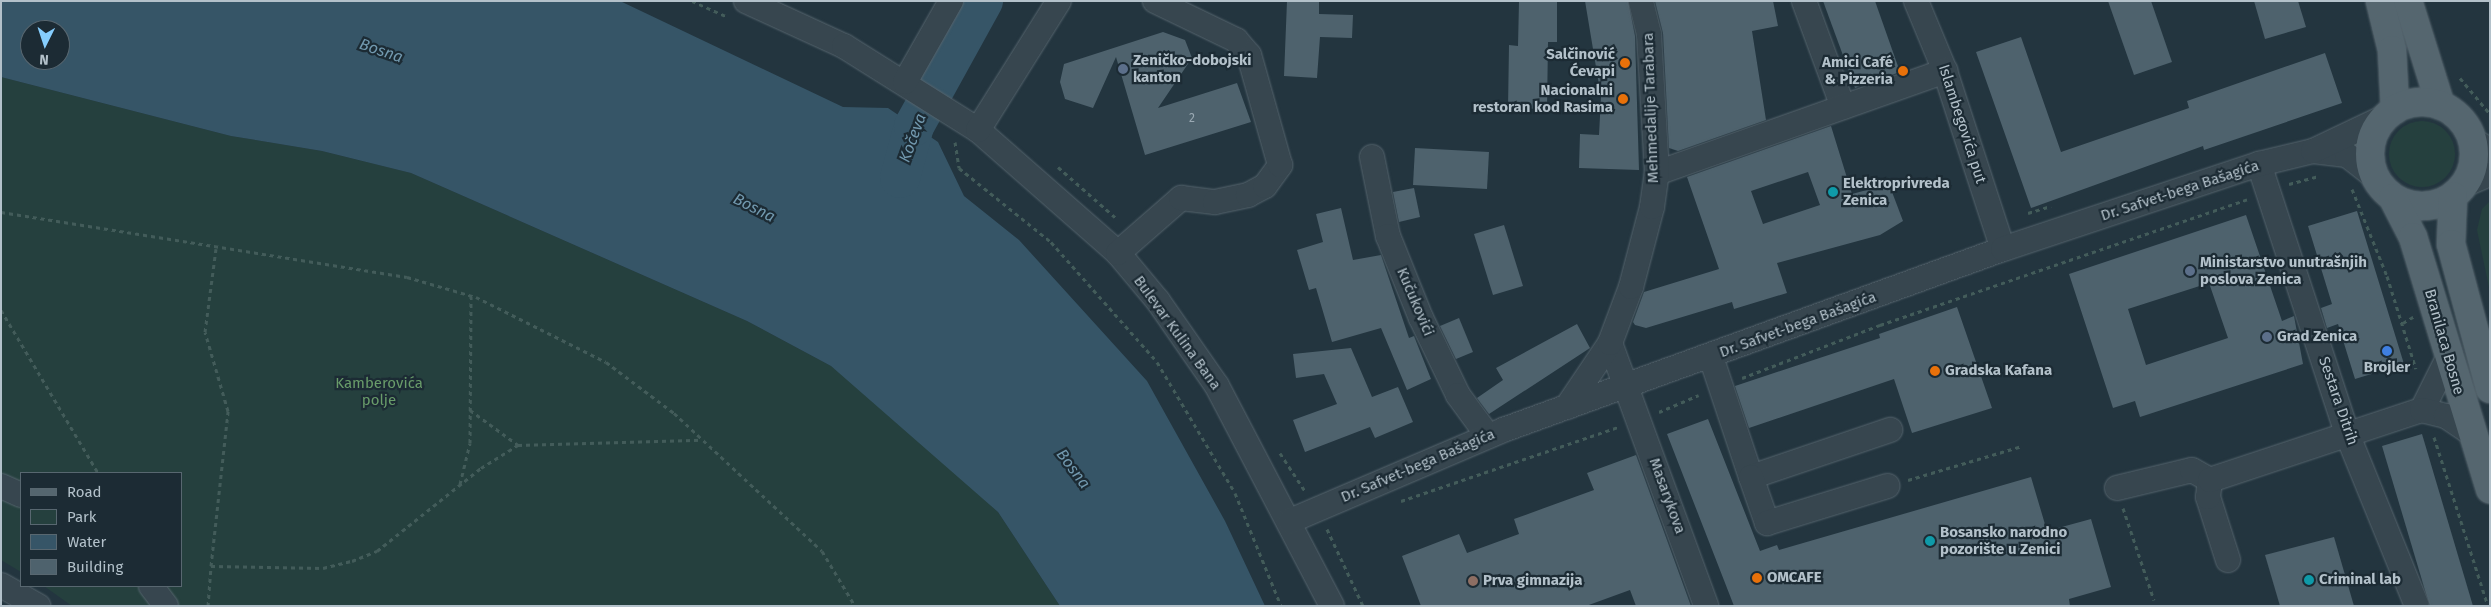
<!DOCTYPE html>
<meta charset="utf-8">
<style>
body{margin:0}
#map{position:relative;width:2491px;height:607px;overflow:hidden;background:#23353f;font-family:"Fira Sans",sans-serif}
div>[style]{position:absolute}
[style*='--x']{left:calc(var(--x)*1px);top:calc(var(--y)*1px);width:calc(var(--w)*1px);rotate:calc(var(--a)*1deg)}
.green>*{inset:0;background:#25403e}
.round{border-radius:50%}
.water>*{inset:0;background:#365567}
.river>*{height:40px;margin:-20px;padding:0 20px;transform-origin:20px;border-radius:20px;background:#365567}
.building>*{inset:0;background:#4e626d}
.path>*{height:3px;margin-top:-1.5px;transform-origin:0;background:repeating-linear-gradient(90deg,#435c5a 0 4px,transparent 0 8px)}
.roads{filter:drop-shadow(0 0 1px #55646d) drop-shadow(0 0 1px #55646d)}
.minor>*{height:24px;margin:-12px;padding:0 12px;transform-origin:12px;border-radius:12px;background:#37464f}
.major>*{height:28px;margin:-14px;padding:0 14px;transform-origin:14px;border-radius:14px;background:#55666f}
.major>.ring{margin:-14px;padding:0;box-sizing:content-box;background:none;border:28px solid #55666f;border-radius:50%}
.dots>*{width:14px;height:14px;translate:-50% -50%;box-sizing:border-box;border:2px solid #1c2b34;border-radius:50%}
span{translate:-50% -50%;white-space:nowrap;text-align:center;line-height:1.15;-webkit-text-stroke:4.5px #1c2b34;paint-order:stroke}
.number-label{font-size:12px;color:#9aa9b3}
.number-label span{-webkit-text-stroke-width:0}
.poi-label{font-size:15px;color:#b3c1ca;font-weight:700}
.right{translate:-100% -50%;text-align:right}
.left{translate:0 -50%;text-align:left}
.street-label{font-size:15px;color:#b3c1ca}
.park-label{font-size:15px;color:#699c6a}
.water-label{font-size:16px;color:#7299af;font-style:italic}
.frame{position:absolute;inset:0;border:2px solid #b3c1ca;pointer-events:none}
.legend{position:absolute;left:20px;top:472px;width:162px;height:115px;box-sizing:border-box;background:#1c2b34;border:1px solid #586770;margin:0;padding:6px 9px;list-style:none;font-size:15px;color:#b3c1ca}
.legend li{display:flex;align-items:center;gap:10px;height:25px}
.legend b{width:25px;border:1px solid #586770}
.north{position:absolute;left:20px;top:20px;width:50px;height:50px;box-sizing:border-box;background:#1c2b34;border:1px solid #586770;border-radius:50%;rotate:184deg;font-size:14px;font-weight:700;line-height:20px;text-align:center;color:#b3c1ca}
.north::after{content:'';display:block;margin:auto;width:18px;height:22px;background:#85cdfd;clip-path:polygon(50% 0,100% 100%,50% 72%,0 100%)}
</style>
<div id="map">
<div class="green">
<div style="clip-path:polygon(1px 77px,231px 136px,322px 151px,411px 173px,747px 321px,831px 366px,892px 414px,998px 512px,1060px 606px,72px 606px,44px 586px,181px 586px,181px 473px,21px 473px,21px 572px,1px 560px)"></div>
<div class="round" style="left:2389px;top:121px;width:66px;height:66px"></div>
<div style="clip-path:polygon(2490px 201px,2490px 292px,2477px 230px,2482px 209px)"></div>
</div>
<div class="water">
<div style="clip-path:polygon(evenodd,1px 1px,620px 1px,843px 107px,888px 108px,938px 142px,964px 196px,1019px 240px,1147px 381px,1225px 521px,1265px 606px,1060px 606px,998px 512px,831px 366px,747px 321px,411px 173px,322px 151px,231px 136px,1px 77px,1px 1px,30px 30px,60px 30px,60px 60px,30px 60px,30px 30px)"></div>
</div>
<div class="river">
<div style="--x:900;--y:178;--w:54;--a:-74.9"></div>
<div style="--x:914;--y:126;--w:143;--a:-61.1"></div>
</div>
<div class="building">
<div style="clip-path:polygon(1287px 1px,1319px 1px,1319px 14px,1353px 15px,1352px 38px,1320px 37px,1317px 78px,1284px 76px)"></div>
<div style="clip-path:polygon(1519px 1px,1557px 1px,1557px 42px,1548px 42px,1547px 109px,1508px 108px,1509px 45px,1518px 46px)"></div>
<div style="clip-path:polygon(1585px 1px,1628px 1px,1635px 36px,1639px 170px,1579px 168px,1580px 134px,1599px 135px,1601px 97px)"></div>
<div style="clip-path:polygon(1655px 1px,1773px 1px,1778px 26px,1752px 31px,1766px 120px,1678px 151px,1669px 148px,1663px 33px)"></div>
<div style="clip-path:polygon(1823px 1px,1875px 1px,1900px 72px,1855px 88px)"></div>
<div style="clip-path:polygon(2108px 1px,2151px 1px,2172px 62px,2134px 75px)"></div>
<div style="clip-path:polygon(2254px 1px,2298px 1px,2306px 27px,2265px 39px)"></div>
<div style="clip-path:polygon(1163px 32px,1185px 40px,1192px 58px,1158px 108px,1237px 83px,1251px 122px,1145px 155px,1116px 57px,1093px 108px,1065px 99px,1060px 82px,1064px 64px)"></div>
<div style="clip-path:polygon(2021px 37px,2061px 152px,2189px 108px,2187px 101px,2325px 53px,2342px 103px,2204px 150px,2203px 146px,2031px 208px,1976px 52px)"></div>
<div style="clip-path:polygon(evenodd,1831px 126px,1852px 194px,1889px 184px,1903px 221px,1880px 235px,1777px 263px,1787px 293px,1734px 309px,1732px 302px,1646px 328px,1635px 325px,1633px 322px,1644px 292px,1719px 269px,1687px 177px,1831px 126px,1808px 172px,1820px 205px,1763px 224px,1751px 191px,1808px 172px)"></div>
<div style="clip-path:polygon(1415px 148px,1489px 152px,1487px 189px,1413px 185px)"></div>
<div style="clip-path:polygon(1414px 188px,1420px 217px,1399px 222px,1393px 192px)"></div>
<div style="clip-path:polygon(1341px 208px,1353px 260px,1381px 255px,1409px 338px,1414px 336px,1431px 379px,1407px 390px,1381px 328px,1332px 342px,1316px 288px,1309px 290px,1297px 250px,1323px 242px,1316px 214px)"></div>
<div style="clip-path:polygon(2357px 211px,2404px 364px,2355px 379px,2338px 324px,2327px 328px,2321px 308px,2332px 304px,2308px 226px)"></div>
<div style="clip-path:polygon(evenodd,2246px 215px,2282px 321px,2294px 316px,2303px 364px,2140px 417px,2135px 401px,2113px 408px,2069px 274px,2246px 215px,2209px 283px,2228px 338px,2146px 365px,2128px 309px,2209px 283px)"></div>
<div style="clip-path:polygon(1504px 225px,1523px 286px,1493px 295px,1474px 234px)"></div>
<div style="clip-path:polygon(1957px 307px,1992px 408px,1912px 433px,1894px 379px,1749px 428px,1735px 386px,1880px 338px,1879px 334px)"></div>
<div style="clip-path:polygon(1459px 318px,1473px 352px,1456px 359px,1440px 326px)"></div>
<div style="clip-path:polygon(1577px 324px,1590px 348px,1489px 414px,1477px 398px,1503px 380px,1496px 368px)"></div>
<div style="clip-path:polygon(1351px 348px,1372px 397px,1398px 387px,1413px 422px,1375px 438px,1370px 427px,1305px 452px,1293px 420px,1337px 404px,1324px 374px,1296px 378px,1293px 354px)"></div>
<div style="clip-path:polygon(1708px 419px,1760px 551px,1777px 545px,1779px 550px,2031px 477px,2047px 531px,2091px 519px,2111px 587px,2069px 599px,2070px 606px,1734px 606px,1667px 434px)"></div>
<div style="clip-path:polygon(2422px 434px,2473px 606px,2430px 606px,2424px 587px,2382px 446px)"></div>
<div style="clip-path:polygon(1636px 455px,1691px 606px,1636px 606px,1630px 590px,1586px 606px,1421px 606px,1402px 556px,1459px 534px,1467px 553px,1519px 534px,1514px 519px,1594px 490px,1587px 473px)"></div>
<div style="clip-path:polygon(2334px 537px,2354px 606px,2280px 606px,2265px 555px)"></div>
</div>
<div class="path">
<div style="--x:692;--y:1;--w:39;--a:24"></div>
<div style="--x:2460;--y:78;--w:47;--a:50.2"></div>
<div style="--x:955;--y:142;--w:26;--a:81"></div>
<div style="--x:959;--y:168;--w:118;--a:38.8"></div>
<div style="--x:1051;--y:242;--w:160;--a:48.5"></div>
<div style="--x:1157;--y:362;--w:152;--a:59.2"></div>
<div style="--x:1235;--y:493;--w:122;--a:67.8"></div>
<div style="--x:1058;--y:167;--w:79;--a:41.4"></div>
<div style="--x:2289;--y:184;--w:31;--a:-15"></div>
<div style="--x:2352;--y:189;--w:94;--a:68.1"></div>
<div style="--x:2387;--y:276;--w:97;--a:72.7"></div>
<div style="--x:1;--y:212;--w:411;--a:9.1"></div>
<div style="--x:407;--y:277;--w:72;--a:16.2"></div>
<div style="--x:476;--y:297;--w:145;--a:26.6"></div>
<div style="--x:606;--y:362;--w:85;--a:36.9"></div>
<div style="--x:674;--y:413;--w:202;--a:43"></div>
<div style="--x:822;--y:551;--w:64;--a:59"></div>
<div style="--x:2028;--y:213;--w:24;--a:-17"></div>
<div style="--x:1;--y:310;--w:190;--a:59.2"></div>
<div style="--x:2403;--y:323;--w:12;--a:-31"></div>
<div style="--x:1742;--y:378;--w:148;--a:-21"></div>
<div style="--x:1880;--y:325;--w:388;--a:-18.9"></div>
<div style="--x:470;--y:410;--w:59;--a:36.1"></div>
<div style="--x:1659;--y:412;--w:43;--a:-23"></div>
<div style="--x:2434;--y:437;--w:177;--a:72.3"></div>
<div style="--x:1280;--y:453;--w:45;--a:56.7"></div>
<div style="--x:1908;--y:480;--w:119;--a:-16.6"></div>
<div style="--x:460;--y:484;--w:42;--a:-76.3"></div>
<div style="--x:470;--y:443;--w:147;--a:-89.6"></div>
<div style="--x:1401;--y:501;--w:229;--a:-18.8"></div>
<div style="--x:2123;--y:508;--w:97;--a:71.4"></div>
<div style="--x:1327;--y:529;--w:85;--a:64.9"></div>
<div style="--x:211;--y:566;--w:156;--a:-83.7"></div>
<div style="--x:228;--y:411;--w:82;--a:-106.2"></div>
<div style="--x:205;--y:332;--w:84;--a:-82.5"></div>
<div style="--x:208;--y:606;--w:40;--a:-85.7"></div>
<div style="--x:211;--y:566;--w:112;--a:1"></div>
<div style="--x:323;--y:568;--w:30;--a:-14"></div>
<div style="--x:352;--y:561;--w:27;--a:-22"></div>
<div style="--x:377;--y:551;--w:133;--a:-38.6"></div>
<div style="--x:481;--y:468;--w:44;--a:-31.9"></div>
<div style="--x:518;--y:445;--w:184;--a:-1.6"></div>
</div>
<div class="roads">
<div class="minor">
<div style="--x:746;--y:1;--w:108;--a:24.7"></div>
<div style="--x:844;--y:46;--w:158;--a:32.1"></div>
<div style="--x:978;--y:130;--w:186;--a:41.3"></div>
<div style="--x:1118;--y:253;--w:62;--a:50.2"></div>
<div style="--x:1158;--y:301;--w:103;--a:55.2"></div>
<div style="--x:1217;--y:386;--w:248;--a:62.4"></div>
<div style="--x:1804;--y:1;--w:113;--a:69.8"></div>
<div style="--x:1916;--y:1;--w:76;--a:67.5"></div>
<div style="--x:1945;--y:71;--w:187;--a:72"></div>
<div style="--x:905;--y:82;--w:93;--a:-60.4"></div>
<div style="--x:978;--y:130;--w:152;--a:-57.9"></div>
<div style="--x:2472;--y:140;--w:21;--a:29"></div>
<div style="--x:2313;--y:151;--w:34;--a:7"></div>
<div style="--x:2347;--y:155;--w:37;--a:38"></div>
<div style="--x:1372;--y:157;--w:81;--a:78.6"></div>
<div style="--x:1388;--y:236;--w:88;--a:68.1"></div>
<div style="--x:1421;--y:318;--w:85;--a:64.3"></div>
<div style="--x:1458;--y:395;--w:51;--a:53.8"></div>
<div style="--x:2259;--y:164;--w:286;--a:71.9"></div>
<div style="--x:2348;--y:436;--w:183;--a:67.9"></div>
<div style="--x:1657;--y:173;--w:306;--a:-19.5"></div>
<div style="--x:2464;--y:185;--w:28;--a:-23"></div>
<div style="--x:1118;--y:253;--w:84;--a:-41.1"></div>
<div style="--x:1181;--y:198;--w:34;--a:7"></div>
<div style="--x:1215;--y:202;--w:34;--a:-12"></div>
<div style="--x:1248;--y:195;--w:19;--a:-28"></div>
<div style="--x:1265;--y:186;--w:26;--a:-54"></div>
<div style="--x:1280;--y:165;--w:114;--a:-105.7"></div>
<div style="--x:1249;--y:55;--w:20;--a:-131"></div>
<div style="--x:1236;--y:40;--w:90;--a:-154.3"></div>
<div style="--x:1610;--y:343;--w:280;--a:69.9"></div>
<div style="--x:1711;--y:357;--w:126;--a:71.6"></div>
<div style="--x:1751;--y:477;--w:147;--a:-18.7"></div>
<div style="--x:1567;--y:407;--w:77;--a:-56.1"></div>
<div style="--x:1610;--y:343;--w:60;--a:-69.4"></div>
<div style="--x:1631;--y:287;--w:83;--a:-75.3"></div>
<div style="--x:1652;--y:207;--w:34;--a:-82"></div>
<div style="--x:1657;--y:173;--w:139;--a:-93.3"></div>
<div style="--x:1649;--y:34;--w:34;--a:-104"></div>
<div style="--x:2422;--y:410;--w:58;--a:-63.4"></div>
<div style="--x:1751;--y:477;--w:49;--a:70.8"></div>
<div style="--x:1767;--y:523;--w:126;--a:-17.1"></div>
<div style="--x:1;--y:486;--w:22;--a:24"></div>
<div style="--x:2117;--y:488;--w:77;--a:-13.5"></div>
<div style="--x:2192;--y:470;--w:21;--a:29"></div>
<div style="--x:1290;--y:521;--w:232;--a:-23.1"></div>
<div style="--x:1503;--y:430;--w:532;--a:-19.9"></div>
<div style="--x:2003;--y:249;--w:270;--a:-18.4"></div>
<div style="--x:2259;--y:164;--w:56;--a:-13.5"></div>
<div style="--x:2313;--y:151;--w:82;--a:-25.3"></div>
<div style="--x:2228;--y:560;--w:66;--a:-107.6"></div>
<div style="--x:2208;--y:497;--w:17;--a:-83"></div>
<div style="--x:2210;--y:480;--w:223;--a:-18.3"></div>
<div style="--x:2422;--y:410;--w:25;--a:14"></div>
<div style="--x:2446;--y:416;--w:29;--a:34"></div>
<div style="--x:1;--y:585;--w:43;--a:29.6"></div>
<div style="--x:151;--y:586;--w:25;--a:53"></div>
</div>
<div class="major">
<div style="--x:2380;--y:1;--w:50;--a:76.2"></div>
<div style="--x:2392;--y:50;--w:60;--a:87.1"></div>
<div style="--x:2408;--y:1;--w:110;--a:72.6"></div>
<div class="ring" style="left:2370px;top:102px;width:76px;height:76px"></div>
<div style="--x:2453;--y:196;--w:48;--a:92.4"></div>
<div style="--x:2451;--y:244;--w:150;--a:74.9"></div>
<div style="--x:2393;--y:198;--w:44;--a:62.9"></div>
<div style="--x:2413;--y:237;--w:264;--a:73"></div>
</div>
</div>
<div class="dots">
<div style="left:1625px;top:63px;background:#e8710a"></div>
<div style="left:1123px;top:69px;background:#5c6f8a"></div>
<div style="left:1903px;top:71px;background:#e8710a"></div>
<div style="left:1623px;top:99px;background:#e8710a"></div>
<div style="left:1833px;top:192px;background:#0f9aa8"></div>
<div style="left:2190px;top:271px;background:#5c6f8a"></div>
<div style="left:2267px;top:337px;background:#5c6f8a"></div>
<div style="left:2387px;top:351px;background:#3f7fe0"></div>
<div style="left:1935px;top:371px;background:#e8710a"></div>
<div style="left:1930px;top:541px;background:#0f9aa8"></div>
<div style="left:1757px;top:578px;background:#e8710a"></div>
<div style="left:2309px;top:580px;background:#0f9aa8"></div>
<div style="left:1473px;top:581px;background:#8d6e63"></div>
</div>
<div class="number-label">
<span style="left:1192px;top:119px">2</span>
</div>
<div class="poi-label">
<span class="right" style="left:1615px;top:63px">Salčinović<br>Ćevapi</span>
<span class="left" style="left:1133px;top:69px">Zeničko-dobojski<br>kanton</span>
<span class="right" style="left:1893px;top:71px">Amici Café<br>&amp; Pizzeria</span>
<span class="right" style="left:1613px;top:99px">Nacionalni<br>restoran kod Rasima</span>
<span class="left" style="left:1843px;top:192px">Elektroprivreda<br>Zenica</span>
<span class="left" style="left:2200px;top:271px">Ministarstvo unutrašnjih<br>poslova Zenica</span>
<span class="left" style="left:2277px;top:337px">Grad Zenica</span>
<span style="left:2387px;top:368px">Brojler</span>
<span class="left" style="left:1945px;top:371px">Gradska Kafana</span>
<span class="left" style="left:1940px;top:541px">Bosansko narodno<br>pozorište u Zenici</span>
<span class="left" style="left:1767px;top:578px">OMCAFE</span>
<span class="left" style="left:2319px;top:580px">Criminal lab</span>
<span class="left" style="left:1483px;top:581px">Prva gimnazija</span>
</div>
<div class="street-label">
<span style="left:1651px;top:108px;rotate:-92deg">Mehmedalije Tarabara</span>
<span style="left:1962px;top:124px;rotate:72deg">Islambegovića put</span>
<span style="left:2180px;top:191px;rotate:-18deg">Dr. Safvet-bega Bašagića</span>
<span style="left:1415px;top:302px;rotate:67deg">Kučukovići</span>
<span style="left:1798px;top:325px;rotate:-20deg">Dr. Safvet-bega Bašagića</span>
<span style="left:1177px;top:333px;rotate:54deg">Bulevar Kulina Bana</span>
<span style="left:2444px;top:342px;rotate:74deg">Branilaca Bosne</span>
<span style="left:2338px;top:401px;rotate:71deg">Sestara Ditrih</span>
<span style="left:1418px;top:466px;rotate:-23deg">Dr. Safvet-bega Bašagića</span>
<span style="left:1667px;top:496px;rotate:70deg">Masarykova</span>
</div>
<div class="park-label">
<span style="left:379px;top:392px">Kamberovića<br>polje</span>
</div>
<div class="water-label">
<span style="left:381px;top:51px;rotate:19deg">Bosna</span>
<span style="left:913px;top:138px;rotate:-70deg">Kočeva</span>
<span style="left:754px;top:208px;rotate:27deg">Bosna</span>
<span style="left:1073px;top:469px;rotate:53deg">Bosna</span>
</div>
<div class="frame"></div>
<ul class="legend">
<li><b style="height:6px;background:#55666f"></b>Road</li>
<li><b style="height:14px;background:#25403e"></b>Park</li>
<li><b style="height:14px;background:#365567"></b>Water</li>
<li><b style="height:14px;background:#4e626d"></b>Building</li>
</ul>
<div class="north">N</div>
</div>
